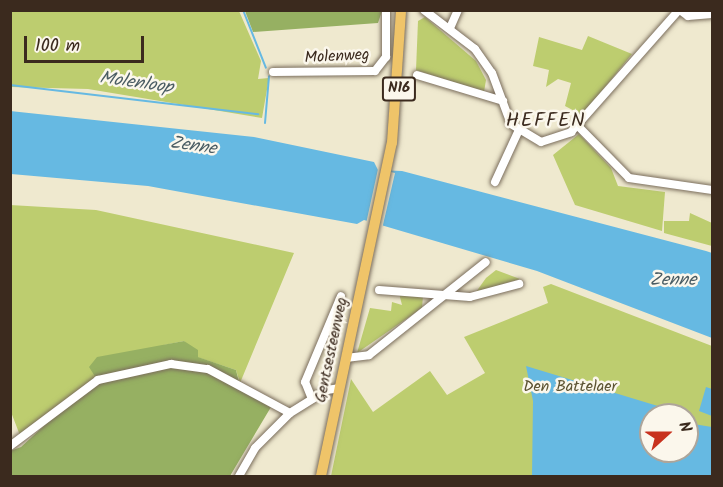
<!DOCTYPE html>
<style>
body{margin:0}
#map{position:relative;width:723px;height:487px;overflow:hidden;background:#efe9cf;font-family:Kalam,sans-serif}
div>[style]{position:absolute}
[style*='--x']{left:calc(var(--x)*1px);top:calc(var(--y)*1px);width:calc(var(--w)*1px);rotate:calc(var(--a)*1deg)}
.green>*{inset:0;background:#bdcd6f}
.forest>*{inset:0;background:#96b062}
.water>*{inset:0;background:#66b9e2}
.pier>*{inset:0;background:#efe9cf}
.stream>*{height:2px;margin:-1px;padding:0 1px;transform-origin:1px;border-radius:1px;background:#66b9e2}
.roads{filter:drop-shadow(0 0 2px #7a6d5c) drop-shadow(0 0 2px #7a6d5c)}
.minor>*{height:8px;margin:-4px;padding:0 4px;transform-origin:4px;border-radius:4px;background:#fff}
.major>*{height:10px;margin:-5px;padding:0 5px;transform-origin:5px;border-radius:5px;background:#efc469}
span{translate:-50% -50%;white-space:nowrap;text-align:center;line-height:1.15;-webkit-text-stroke:5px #fbf7ec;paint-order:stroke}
.shield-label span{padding:2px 4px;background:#fbf7ec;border:2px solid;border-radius:4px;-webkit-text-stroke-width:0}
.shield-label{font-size:15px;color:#3b2a1e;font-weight:700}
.street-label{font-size:16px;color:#3b2a1e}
.park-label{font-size:16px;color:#5c5332}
.water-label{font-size:18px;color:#4a5c63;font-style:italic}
.quarter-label{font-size:20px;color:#3b2a1e;letter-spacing:1.5px}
.frame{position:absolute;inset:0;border:12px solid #3b2a1e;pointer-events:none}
.north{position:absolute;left:639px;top:403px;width:60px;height:60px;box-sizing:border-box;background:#fbf7ec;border:2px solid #aea59a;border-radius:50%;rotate:69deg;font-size:16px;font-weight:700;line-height:24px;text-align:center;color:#3b2a1e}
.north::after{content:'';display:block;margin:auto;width:21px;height:27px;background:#c8321e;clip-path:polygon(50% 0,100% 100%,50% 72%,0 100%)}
.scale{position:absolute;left:24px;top:36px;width:120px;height:27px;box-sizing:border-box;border:3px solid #3b2a1e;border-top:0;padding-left:8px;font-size:18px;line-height:21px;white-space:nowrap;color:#3b2a1e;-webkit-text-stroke:4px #fbf7ec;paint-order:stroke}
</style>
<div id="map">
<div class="green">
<div style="clip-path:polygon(11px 10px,239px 11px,261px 61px,258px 79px,269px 78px,262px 118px,88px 89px,11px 87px)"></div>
<div style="clip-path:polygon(425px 17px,476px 61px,486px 80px,484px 92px,416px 70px,418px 21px)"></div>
<div style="clip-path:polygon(588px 36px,632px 54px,582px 115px,565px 106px,571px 83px,558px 79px,546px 87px,549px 70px,533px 66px,539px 37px,582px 50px)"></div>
<div style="clip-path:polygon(579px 134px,611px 168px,618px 186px,665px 192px,662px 231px,575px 205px,553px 155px)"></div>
<div style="clip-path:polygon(10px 205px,96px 210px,294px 253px,240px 383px,236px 370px,197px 357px,184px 341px,164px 345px,96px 378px,21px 438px,11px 412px)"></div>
<div style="clip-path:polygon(690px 213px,712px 223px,712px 246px,664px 233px,664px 221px,689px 221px)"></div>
<div style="clip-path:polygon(496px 270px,520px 279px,476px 292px,486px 278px)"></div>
<div style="clip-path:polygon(evenodd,551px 284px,712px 346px,712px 476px,331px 476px,351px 379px,373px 412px,430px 371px,447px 395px,485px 373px,464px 337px,548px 303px,543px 287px,551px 284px,651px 415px,687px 415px,687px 451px,651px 451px,651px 415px)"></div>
<div style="clip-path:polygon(399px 293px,423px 296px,422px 308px,357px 353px,370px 308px,391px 311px,392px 302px,402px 305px)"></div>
</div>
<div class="forest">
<div style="clip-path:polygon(245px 11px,382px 10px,382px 11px,378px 23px,253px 32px)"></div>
<div style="clip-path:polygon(184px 341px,198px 350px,198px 357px,236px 370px,241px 390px,271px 407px,230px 476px,11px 476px,10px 451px,21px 447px,96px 378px,89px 367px,97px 357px)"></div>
</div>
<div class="water">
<div style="clip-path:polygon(10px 111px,254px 137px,374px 162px,378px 170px,402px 171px,706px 251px,712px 253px,712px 338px,537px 271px,364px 220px,357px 224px,148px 186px,11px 174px)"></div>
<div style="clip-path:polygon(526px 366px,671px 410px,675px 415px,651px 415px,651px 451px,687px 451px,687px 423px,712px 427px,712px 476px,532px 476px,533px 401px)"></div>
<div style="clip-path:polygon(706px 387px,712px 389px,712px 416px,699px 411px)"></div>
</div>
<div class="pier">
<div style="clip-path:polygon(378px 169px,395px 173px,382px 229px,366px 224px)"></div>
</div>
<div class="stream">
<div style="--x:243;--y:10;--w:62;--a:68.4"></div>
<div style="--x:10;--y:85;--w:250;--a:6.7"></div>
<div style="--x:265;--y:123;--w:47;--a:-85.1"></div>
</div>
<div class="roads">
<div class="minor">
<div style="--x:424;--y:10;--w:64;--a:37.4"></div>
<div style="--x:475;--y:49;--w:29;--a:55"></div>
<div style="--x:492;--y:73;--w:54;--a:69.6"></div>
<div style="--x:511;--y:124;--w:35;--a:31"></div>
<div style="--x:541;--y:142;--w:32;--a:-18"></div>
<div style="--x:571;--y:132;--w:163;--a:-48.5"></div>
<div style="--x:680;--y:10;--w:10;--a:37"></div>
<div style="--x:688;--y:16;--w:24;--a:-5"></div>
<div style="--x:450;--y:28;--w:20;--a:-66"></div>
<div style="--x:273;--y:72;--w:102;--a:-0.6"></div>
<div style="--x:375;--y:71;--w:18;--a:-52"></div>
<div style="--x:386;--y:57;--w:47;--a:-90"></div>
<div style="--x:417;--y:75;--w:90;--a:16.8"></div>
<div style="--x:577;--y:125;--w:74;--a:45.5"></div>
<div style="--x:629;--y:178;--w:84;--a:8.2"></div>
<div style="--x:495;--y:182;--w:55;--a:-65.3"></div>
<div style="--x:379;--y:290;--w:91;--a:4.4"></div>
<div style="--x:470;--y:297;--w:51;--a:-14.9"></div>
<div style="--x:346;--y:358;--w:23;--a:-7"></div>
<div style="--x:369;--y:355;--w:149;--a:-38.5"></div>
<div style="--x:312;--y:399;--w:18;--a:-112"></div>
<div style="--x:305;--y:382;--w:93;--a:-67.3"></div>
<div style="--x:10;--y:446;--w:110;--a:-36.9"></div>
<div style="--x:98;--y:380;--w:75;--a:-12.4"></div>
<div style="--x:171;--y:364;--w:37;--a:8"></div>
<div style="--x:208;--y:369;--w:93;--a:28.2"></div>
<div style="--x:239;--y:476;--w:32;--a:-60"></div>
<div style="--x:255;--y:448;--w:49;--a:-45"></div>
<div style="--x:290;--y:413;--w:44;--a:-31.9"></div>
<div style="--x:327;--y:390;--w:13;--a:-9"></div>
</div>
<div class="major">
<div style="--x:321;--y:476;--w:340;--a:-78"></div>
<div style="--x:392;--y:143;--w:133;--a:-86.1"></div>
</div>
</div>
<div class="shield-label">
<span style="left:399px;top:89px">N16</span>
</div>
<div class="street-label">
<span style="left:337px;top:57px;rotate:-3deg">Molenweg</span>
<span style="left:332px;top:350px;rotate:-78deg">Gentsesteenweg</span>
</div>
<div class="park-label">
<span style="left:570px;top:387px">Den Battelaer</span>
</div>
<div class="water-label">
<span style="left:136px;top:84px;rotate:8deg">Molenloop</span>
<span style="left:193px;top:147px;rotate:8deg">Zenne</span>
<span style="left:673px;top:281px">Zenne</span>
</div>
<div class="quarter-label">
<span style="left:546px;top:121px">HEFFEN</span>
</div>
<div class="frame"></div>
<div class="north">N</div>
<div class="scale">100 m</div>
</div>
